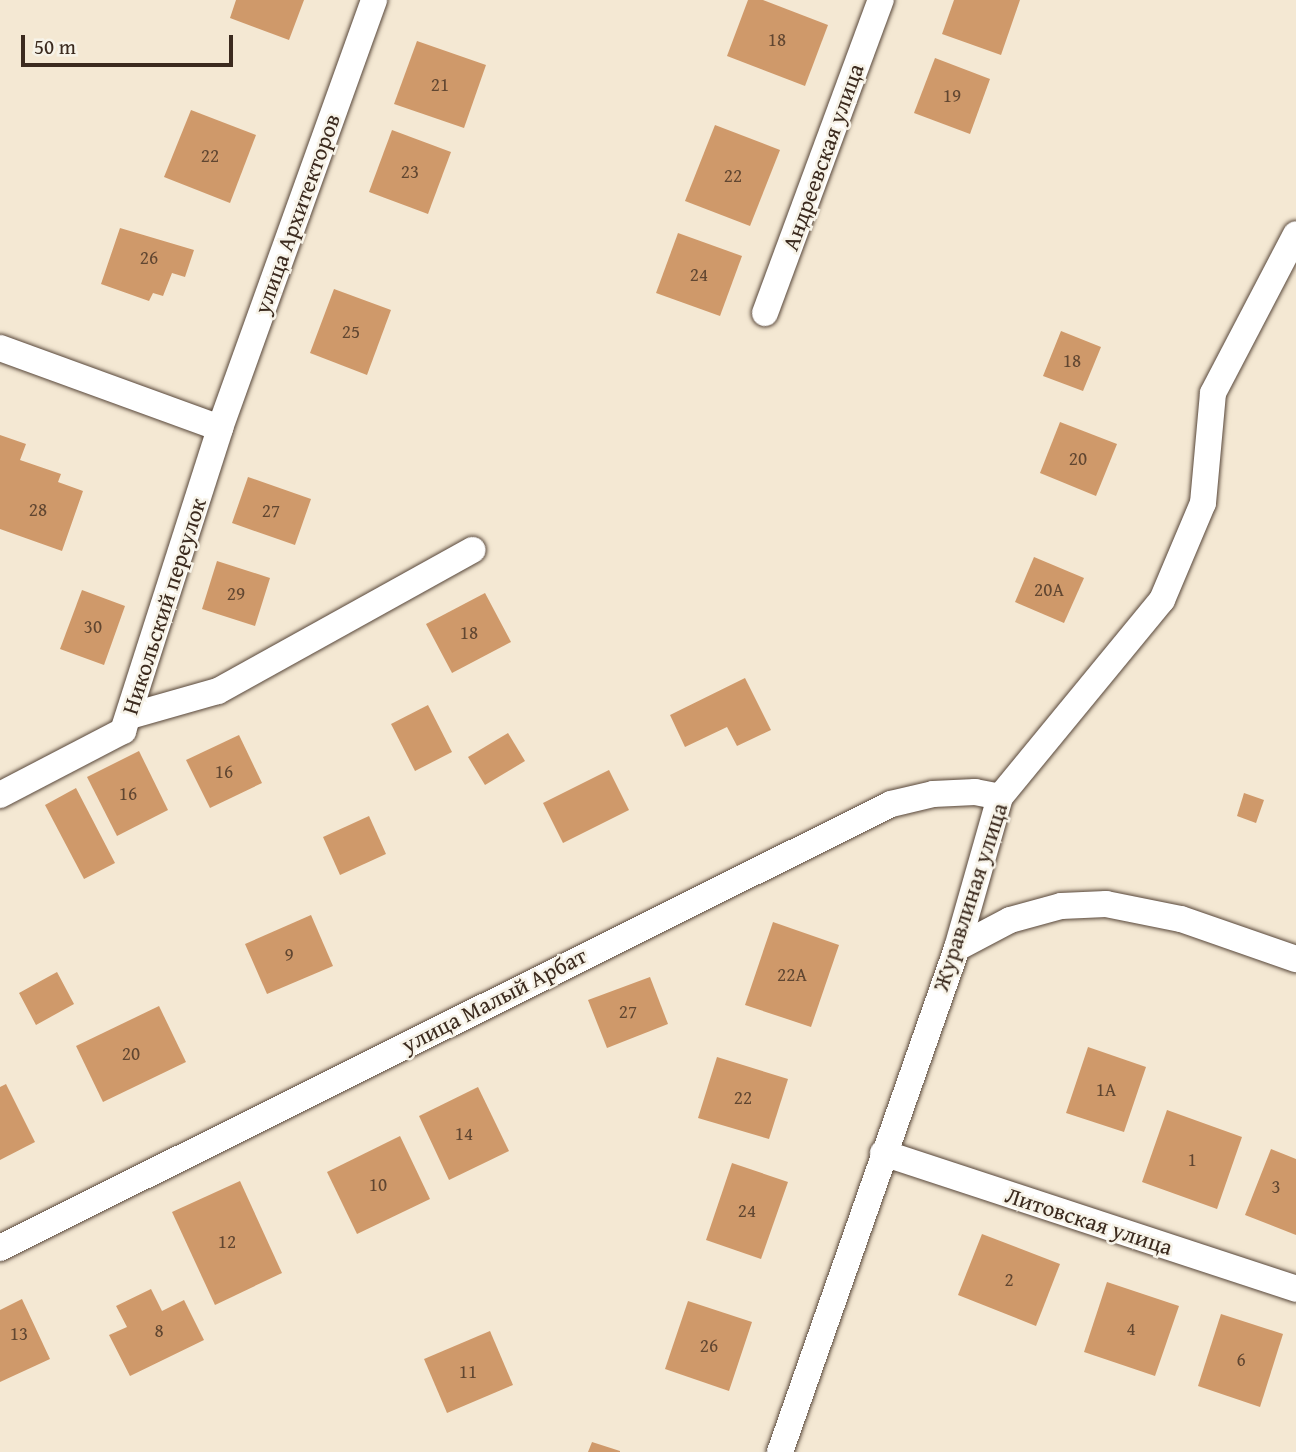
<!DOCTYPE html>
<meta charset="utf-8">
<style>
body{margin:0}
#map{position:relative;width:1296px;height:1452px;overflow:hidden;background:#f4e8d3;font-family:"Gentium Book Plus",serif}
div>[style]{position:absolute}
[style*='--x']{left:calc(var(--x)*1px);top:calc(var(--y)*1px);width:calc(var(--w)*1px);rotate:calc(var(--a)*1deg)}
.building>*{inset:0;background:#cf996a}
.roads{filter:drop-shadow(0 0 2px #574639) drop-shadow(0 0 2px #574639)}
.minor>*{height:26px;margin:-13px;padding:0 13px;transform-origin:13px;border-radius:13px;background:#fff}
span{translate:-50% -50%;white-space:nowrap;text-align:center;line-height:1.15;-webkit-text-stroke:5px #f7f3e8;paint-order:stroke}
.number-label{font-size:19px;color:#604631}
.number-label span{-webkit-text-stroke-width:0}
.street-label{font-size:23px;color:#3b2a1e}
.scale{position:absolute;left:21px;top:35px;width:212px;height:32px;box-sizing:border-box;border:4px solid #3b2a1e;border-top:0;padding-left:9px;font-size:21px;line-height:24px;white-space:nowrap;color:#3b2a1e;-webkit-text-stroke:5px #f7f3e8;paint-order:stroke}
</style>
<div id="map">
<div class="building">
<div style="clip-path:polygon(236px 0,304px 0,289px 40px,230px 18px)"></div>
<div style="clip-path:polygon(748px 0,763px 0,828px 25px,805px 86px,727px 56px)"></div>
<div style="clip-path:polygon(954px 0,1020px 0,1001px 55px,942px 34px)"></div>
<div style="clip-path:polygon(417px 41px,486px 65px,464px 128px,394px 104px)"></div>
<div style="clip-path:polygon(935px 58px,990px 79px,970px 134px,914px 113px)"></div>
<div style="clip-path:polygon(191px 110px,256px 135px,230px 203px,164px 177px)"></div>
<div style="clip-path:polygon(715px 125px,780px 150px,750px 226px,685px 201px)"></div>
<div style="clip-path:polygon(392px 130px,451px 152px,428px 214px,369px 192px)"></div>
<div style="clip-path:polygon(120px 228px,194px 250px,185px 277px,172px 273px,163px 296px,153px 293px,149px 301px,101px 284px)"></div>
<div style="clip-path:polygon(678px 233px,742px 256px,720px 316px,656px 293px)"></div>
<div style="clip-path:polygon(334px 289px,391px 310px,367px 375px,310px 353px)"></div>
<div style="clip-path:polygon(1061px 331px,1101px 347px,1083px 391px,1043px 376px)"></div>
<div style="clip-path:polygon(1060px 422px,1117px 444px,1096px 496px,1040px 473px)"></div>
<div style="clip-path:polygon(0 435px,26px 444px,20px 460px,61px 474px,58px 482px,83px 491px,62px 551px,0 529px)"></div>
<div style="clip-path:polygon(248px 477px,311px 499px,295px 545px,232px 523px)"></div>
<div style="clip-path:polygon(1034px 557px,1084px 578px,1064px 623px,1015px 602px)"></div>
<div style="clip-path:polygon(217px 561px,270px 578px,255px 626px,202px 609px)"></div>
<div style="clip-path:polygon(82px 590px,125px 606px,104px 665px,60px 649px)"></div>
<div style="clip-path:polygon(485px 593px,511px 642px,452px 673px,426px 624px)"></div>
<div style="clip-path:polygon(745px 678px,771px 730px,737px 746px,727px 727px,685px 747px,670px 715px)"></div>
<div style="clip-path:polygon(428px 705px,452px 752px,415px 771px,391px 724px)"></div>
<div style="clip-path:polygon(508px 733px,525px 761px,485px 785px,468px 757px)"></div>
<div style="clip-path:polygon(239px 735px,262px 783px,210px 808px,186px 760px)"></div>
<div style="clip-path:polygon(139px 751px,168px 810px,117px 836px,87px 777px)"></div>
<div style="clip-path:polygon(609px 770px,629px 810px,563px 843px,543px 803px)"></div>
<div style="clip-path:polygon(76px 788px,115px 863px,84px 879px,45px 805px)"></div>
<div style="clip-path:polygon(1244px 793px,1264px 800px,1256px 823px,1237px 816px)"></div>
<div style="clip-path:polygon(369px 816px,386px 854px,340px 875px,323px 837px)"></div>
<div style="clip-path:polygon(311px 915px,333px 966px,267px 994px,245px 944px)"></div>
<div style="clip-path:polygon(773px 922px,839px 945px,811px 1027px,745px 1005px)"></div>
<div style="clip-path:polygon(57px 972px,74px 1004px,36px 1025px,19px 993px)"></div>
<div style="clip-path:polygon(650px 977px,668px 1024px,607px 1048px,588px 1000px)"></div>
<div style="clip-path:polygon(159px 1006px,186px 1062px,103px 1102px,76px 1046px)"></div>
<div style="clip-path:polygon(1088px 1047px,1146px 1067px,1124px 1132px,1066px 1113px)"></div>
<div style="clip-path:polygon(717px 1057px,788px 1079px,769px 1139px,698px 1118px)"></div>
<div style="clip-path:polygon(6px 1084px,35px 1142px,0 1160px,0 1087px)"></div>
<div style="clip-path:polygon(478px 1087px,509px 1151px,449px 1180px,419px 1116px)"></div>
<div style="clip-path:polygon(1167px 1110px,1242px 1137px,1217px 1209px,1142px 1182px)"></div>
<div style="clip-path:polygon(400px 1136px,430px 1199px,357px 1234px,327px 1172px)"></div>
<div style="clip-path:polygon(1271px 1149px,1296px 1159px,1296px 1235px,1245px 1215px)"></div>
<div style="clip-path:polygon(732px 1163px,788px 1182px,761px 1259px,706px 1240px)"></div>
<div style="clip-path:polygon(240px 1181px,282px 1273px,215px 1305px,172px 1212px)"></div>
<div style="clip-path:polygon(982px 1234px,1060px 1264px,1036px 1326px,958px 1295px)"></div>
<div style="clip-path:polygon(1107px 1282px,1179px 1306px,1155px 1376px,1084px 1352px)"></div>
<div style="clip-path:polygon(151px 1289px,162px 1311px,184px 1300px,204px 1340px,130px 1376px,109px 1335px,127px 1327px,116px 1306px)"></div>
<div style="clip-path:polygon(22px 1299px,50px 1359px,0 1382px,0 1310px)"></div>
<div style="clip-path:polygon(688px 1301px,752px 1322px,729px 1391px,665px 1369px)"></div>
<div style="clip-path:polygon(1221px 1314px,1283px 1334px,1260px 1407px,1198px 1386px)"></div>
<div style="clip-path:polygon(490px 1331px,513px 1385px,447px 1413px,424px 1359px)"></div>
<div style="clip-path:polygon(592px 1442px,620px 1451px,620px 1452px,588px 1452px)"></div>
</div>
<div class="roads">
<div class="minor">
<div style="--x:765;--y:313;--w:334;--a:-69.7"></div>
<div style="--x:0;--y:348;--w:234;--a:20"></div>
<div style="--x:130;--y:716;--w:91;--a:-15.9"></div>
<div style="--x:218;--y:691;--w:291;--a:-29"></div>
<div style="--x:0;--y:795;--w:139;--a:-27.5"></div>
<div style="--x:123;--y:731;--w:318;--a:-72.2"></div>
<div style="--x:220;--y:428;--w:455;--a:-70.2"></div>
<div style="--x:957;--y:948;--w:60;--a:-27.8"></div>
<div style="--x:1010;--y:920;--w:53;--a:-15.4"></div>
<div style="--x:1061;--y:906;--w:45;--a:-2.5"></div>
<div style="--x:1106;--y:904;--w:76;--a:11.3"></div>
<div style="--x:1181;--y:919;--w:122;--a:19.2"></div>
<div style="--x:883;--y:1153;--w:435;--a:18.2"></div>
<div style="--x:0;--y:1248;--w:995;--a:-26.49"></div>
<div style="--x:891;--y:804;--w:43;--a:-13.4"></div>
<div style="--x:933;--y:794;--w:42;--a:-2.7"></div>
<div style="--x:975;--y:792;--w:25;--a:11"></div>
<div style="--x:780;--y:1452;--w:534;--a:-70.65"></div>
<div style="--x:957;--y:948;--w:157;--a:-74.1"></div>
<div style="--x:1000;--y:797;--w:255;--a:-50.6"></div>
<div style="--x:1162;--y:600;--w:105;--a:-67.1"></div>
<div style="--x:1203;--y:503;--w:110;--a:-84.8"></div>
<div style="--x:1213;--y:393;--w:179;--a:-62.4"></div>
</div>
</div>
<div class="number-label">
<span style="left:777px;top:40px">18</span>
<span style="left:440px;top:85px">21</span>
<span style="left:952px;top:96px">19</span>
<span style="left:210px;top:156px">22</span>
<span style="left:410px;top:172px">23</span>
<span style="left:733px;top:176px">22</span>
<span style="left:149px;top:258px">26</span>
<span style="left:699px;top:275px">24</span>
<span style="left:351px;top:332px">25</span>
<span style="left:1072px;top:361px">18</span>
<span style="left:1078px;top:459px">20</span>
<span style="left:38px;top:510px">28</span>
<span style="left:271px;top:511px">27</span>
<span style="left:1049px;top:590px">20А</span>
<span style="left:236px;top:594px">29</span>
<span style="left:93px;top:627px">30</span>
<span style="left:469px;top:633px">18</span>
<span style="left:224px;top:772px">16</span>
<span style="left:128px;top:794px">16</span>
<span style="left:289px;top:955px">9</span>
<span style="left:792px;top:975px">22А</span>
<span style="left:628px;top:1012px">27</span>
<span style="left:131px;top:1054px">20</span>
<span style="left:1106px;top:1090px">1А</span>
<span style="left:743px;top:1098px">22</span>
<span style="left:464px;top:1134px">14</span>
<span style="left:1192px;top:1160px">1</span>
<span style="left:378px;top:1185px">10</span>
<span style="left:1276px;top:1187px">3</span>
<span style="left:747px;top:1211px">24</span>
<span style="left:227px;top:1242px">12</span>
<span style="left:1009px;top:1280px">2</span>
<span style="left:1131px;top:1329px">4</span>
<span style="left:159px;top:1331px">8</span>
<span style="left:19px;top:1334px">13</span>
<span style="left:709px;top:1346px">26</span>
<span style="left:1241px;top:1360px">6</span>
<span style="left:468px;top:1372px">11</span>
</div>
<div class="street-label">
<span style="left:823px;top:157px;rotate:-70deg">Андреевская улица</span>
<span style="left:297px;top:214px;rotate:-70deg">улица Архитекторов</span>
<span style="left:164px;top:606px;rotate:-72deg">Никольский переулок</span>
<span style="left:970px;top:897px;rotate:-72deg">Журавлиная улица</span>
<span style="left:494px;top:1000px;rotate:-27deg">улица Малый Арбат</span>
<span style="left:1089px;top:1221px;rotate:18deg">Литовская улица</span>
</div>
<div class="scale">50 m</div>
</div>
